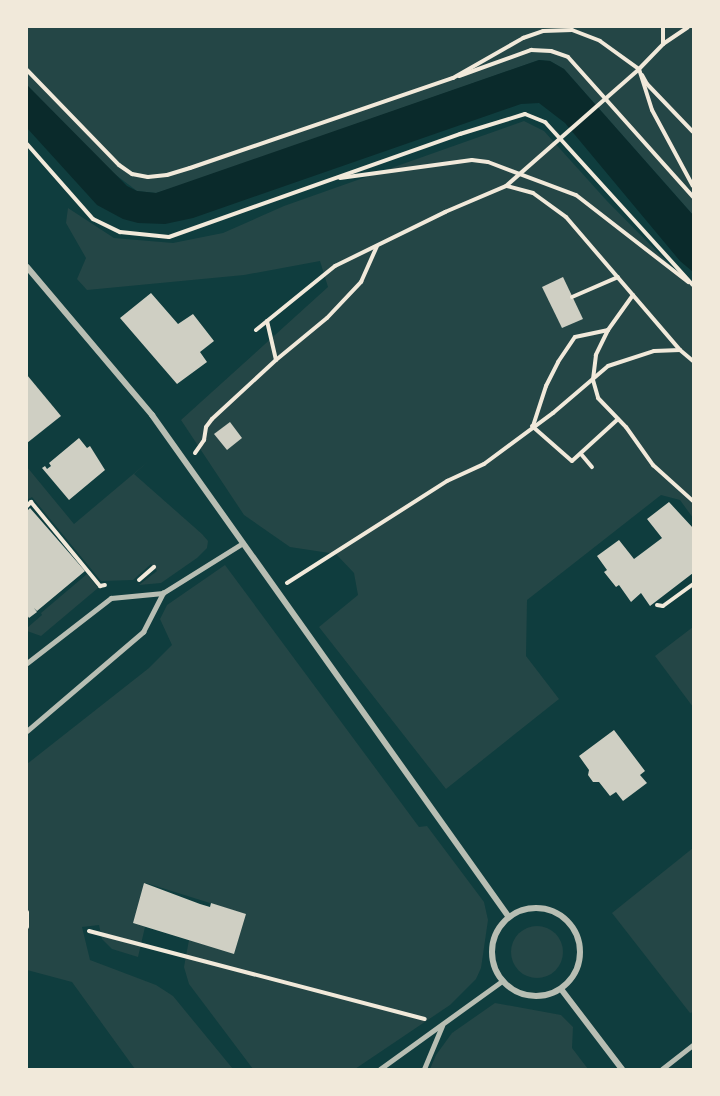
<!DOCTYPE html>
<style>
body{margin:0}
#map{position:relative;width:720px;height:1096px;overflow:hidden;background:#0f3d3e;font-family:Inter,sans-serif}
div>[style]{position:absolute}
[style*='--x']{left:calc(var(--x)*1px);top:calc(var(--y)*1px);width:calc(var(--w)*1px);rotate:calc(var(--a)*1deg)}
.green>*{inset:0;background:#244646}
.round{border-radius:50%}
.water>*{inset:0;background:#0a2a2b}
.building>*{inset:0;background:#cfcfc3}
.path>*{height:4px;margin:-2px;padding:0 2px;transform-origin:2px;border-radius:2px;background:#f1e9da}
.service>*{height:4.5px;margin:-2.25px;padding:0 2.25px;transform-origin:2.25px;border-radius:2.25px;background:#b8beb3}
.minor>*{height:6px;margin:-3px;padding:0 3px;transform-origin:3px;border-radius:3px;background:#b8beb3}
.minor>.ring{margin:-3px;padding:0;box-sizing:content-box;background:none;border:6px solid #b8beb3;border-radius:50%}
span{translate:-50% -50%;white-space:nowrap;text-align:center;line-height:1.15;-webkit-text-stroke:6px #f1e9da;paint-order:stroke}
.frame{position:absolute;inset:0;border:28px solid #f1e9da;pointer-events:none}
</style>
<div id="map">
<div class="green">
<div style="clip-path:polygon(27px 27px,693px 27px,693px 215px,564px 69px,550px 61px,539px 60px,180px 186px,156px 193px,137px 191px,108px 169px,27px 85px)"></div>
<div style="clip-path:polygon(524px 121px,544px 131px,607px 201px,693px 288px,693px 518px,680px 500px,661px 495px,527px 600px,526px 656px,559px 699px,446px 789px,319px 627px,358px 595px,354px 573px,336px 554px,290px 547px,244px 515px,181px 420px,328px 287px,320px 261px,244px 275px,87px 290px,77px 279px,86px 258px,66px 223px,68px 208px,114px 238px,173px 243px,223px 233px,284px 206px)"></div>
<div style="clip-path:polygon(150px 460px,134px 474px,202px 534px,208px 541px,207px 548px,197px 558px,161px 583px,139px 585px,157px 571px,151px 564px,133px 580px,101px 581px,32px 497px,27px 500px,27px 467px,74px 524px)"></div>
<div style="clip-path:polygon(225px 565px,419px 827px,427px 826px,484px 902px,488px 920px,481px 968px,476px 979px,450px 1005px,355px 1069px,253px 1069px,189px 984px,184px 967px,189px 940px,234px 953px,245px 914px,146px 883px,133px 923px,145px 927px,138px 957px,112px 949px,102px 939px,99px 925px,82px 927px,90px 960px,156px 985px,173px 996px,233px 1069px,135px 1069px,72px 982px,27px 970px,27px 764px,149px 668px,172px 645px,160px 619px,167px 605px)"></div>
<div style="clip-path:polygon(87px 574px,98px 588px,41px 636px,27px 631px,27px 628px,42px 615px,41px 613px)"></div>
<div style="clip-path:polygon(693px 627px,693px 707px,655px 656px)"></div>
<div style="clip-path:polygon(693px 848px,693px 1012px,690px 1013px,612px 913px)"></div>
<div class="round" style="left:511px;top:926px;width:52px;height:52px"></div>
<div style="clip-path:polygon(495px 1003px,561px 1015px,573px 1027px,572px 1048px,588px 1069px,430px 1069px,436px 1055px,452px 1033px)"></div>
</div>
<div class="water">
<div style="clip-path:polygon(539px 60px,550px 61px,564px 69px,693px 215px,693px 272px,680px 261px,565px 123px,539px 103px,521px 104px,193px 218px,165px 224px,138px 223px,123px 219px,97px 205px,27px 128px,27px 85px,127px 186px,137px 191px,156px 193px)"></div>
</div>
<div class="building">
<div style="clip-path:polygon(563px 277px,583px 319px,562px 328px,542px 287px)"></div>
<div style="clip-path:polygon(151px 293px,178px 324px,193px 314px,214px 341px,200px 352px,207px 362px,177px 384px,120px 318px)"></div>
<div style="clip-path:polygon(27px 375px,61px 416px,27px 443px)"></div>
<div style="clip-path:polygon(230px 422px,242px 438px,227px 450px,214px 434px)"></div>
<div style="clip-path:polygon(79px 438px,87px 448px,90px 446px,105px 470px,69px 500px,42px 468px,45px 466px,47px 469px,51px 466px,49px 463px)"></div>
<div style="clip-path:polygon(669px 502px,693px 528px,693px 573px,650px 606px,641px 593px,631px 602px,619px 585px,616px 587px,604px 572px,607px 570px,597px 556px,619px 540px,634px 559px,662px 538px,647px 519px)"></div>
<div style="clip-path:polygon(30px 508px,85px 571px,37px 611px,34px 608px,37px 612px,29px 618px,27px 615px,27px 511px)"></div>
<div style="clip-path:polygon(614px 730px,645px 771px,640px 775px,647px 783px,623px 801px,616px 792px,610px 796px,599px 782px,593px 782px,588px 775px,589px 770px,579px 756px)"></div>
<div style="clip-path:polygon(144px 883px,200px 904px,210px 907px,211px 903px,246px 914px,234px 954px,133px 923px)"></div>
</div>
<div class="path">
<div style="--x:663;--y:44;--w:17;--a:-90"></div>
<div style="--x:27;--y:70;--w:132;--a:45.9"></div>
<div style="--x:119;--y:165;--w:16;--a:35"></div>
<div style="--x:132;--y:174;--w:16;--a:11"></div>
<div style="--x:148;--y:177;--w:19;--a:-6"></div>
<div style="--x:167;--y:175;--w:24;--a:-17"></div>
<div style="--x:190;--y:168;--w:278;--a:-18.9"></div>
<div style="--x:453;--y:78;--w:81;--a:-29.7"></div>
<div style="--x:523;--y:38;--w:21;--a:-19"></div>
<div style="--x:543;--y:31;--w:29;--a:-2"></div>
<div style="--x:572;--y:30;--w:30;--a:21"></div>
<div style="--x:600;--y:41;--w:48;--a:35.7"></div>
<div style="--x:639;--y:69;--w:43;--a:72.4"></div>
<div style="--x:652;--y:110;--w:86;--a:61.7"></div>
<div style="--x:642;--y:75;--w:10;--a:61"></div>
<div style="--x:647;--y:84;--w:66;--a:46.2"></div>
<div style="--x:459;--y:76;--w:77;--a:-19.9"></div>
<div style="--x:531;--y:50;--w:20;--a:3"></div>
<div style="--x:551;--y:51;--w:18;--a:19"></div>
<div style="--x:568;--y:57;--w:188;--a:48.2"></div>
<div style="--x:27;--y:144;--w:100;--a:48.7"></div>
<div style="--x:93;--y:219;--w:30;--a:26"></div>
<div style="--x:120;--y:232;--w:49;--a:5.8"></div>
<div style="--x:169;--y:237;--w:309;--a:-19.5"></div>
<div style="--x:460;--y:134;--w:68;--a:-17.1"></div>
<div style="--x:525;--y:114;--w:22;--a:22"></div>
<div style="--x:545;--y:122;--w:220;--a:47.8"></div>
<div style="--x:340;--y:178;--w:133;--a:-7.8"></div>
<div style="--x:472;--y:160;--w:16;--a:7"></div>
<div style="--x:488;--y:162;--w:94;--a:20.6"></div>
<div style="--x:576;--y:195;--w:142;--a:37.8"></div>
<div style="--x:507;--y:186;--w:27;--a:15"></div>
<div style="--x:533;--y:193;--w:41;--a:36"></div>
<div style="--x:566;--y:217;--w:175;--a:49.4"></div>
<div style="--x:680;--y:350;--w:17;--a:40"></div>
<div style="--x:572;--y:297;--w:50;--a:-23.5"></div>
<div style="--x:256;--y:330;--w:102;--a:-39"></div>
<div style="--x:335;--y:266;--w:123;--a:-26.1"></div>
<div style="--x:445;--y:212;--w:66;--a:-23.1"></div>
<div style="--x:506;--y:186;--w:177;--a:-41.3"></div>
<div style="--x:639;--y:69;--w:35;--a:-46"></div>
<div style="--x:663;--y:44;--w:30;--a:-34"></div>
<div style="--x:608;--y:330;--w:28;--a:116"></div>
<div style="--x:596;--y:355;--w:25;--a:97"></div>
<div style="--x:593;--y:380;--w:19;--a:74"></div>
<div style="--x:598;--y:398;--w:40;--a:46"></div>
<div style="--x:626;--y:427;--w:47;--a:54.6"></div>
<div style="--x:653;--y:465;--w:54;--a:42"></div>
<div style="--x:276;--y:360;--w:66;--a:-39.5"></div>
<div style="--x:327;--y:318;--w:50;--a:-46.6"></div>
<div style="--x:361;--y:282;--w:39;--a:-66"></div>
<div style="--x:532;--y:426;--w:53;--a:41.2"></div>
<div style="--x:572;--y:461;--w:62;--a:-42.4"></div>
<div style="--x:533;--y:426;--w:42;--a:-72"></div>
<div style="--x:546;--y:386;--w:27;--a:-63"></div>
<div style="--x:558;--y:362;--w:30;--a:-56"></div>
<div style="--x:575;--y:337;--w:34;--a:-12"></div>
<div style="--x:608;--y:330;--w:43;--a:-54.5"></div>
<div style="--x:195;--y:453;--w:16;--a:-55"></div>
<div style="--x:204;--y:440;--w:13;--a:-81"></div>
<div style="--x:206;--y:427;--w:10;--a:-53"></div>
<div style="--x:212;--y:419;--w:87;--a:-42.7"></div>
<div style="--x:276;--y:360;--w:40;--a:-103"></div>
<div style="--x:581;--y:454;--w:17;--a:50"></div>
<div style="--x:27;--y:506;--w:6;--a:-45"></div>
<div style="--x:31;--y:502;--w:109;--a:50.6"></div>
<div style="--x:100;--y:586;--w:5;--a:-11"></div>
<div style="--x:139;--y:580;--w:20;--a:-41"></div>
<div style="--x:287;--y:583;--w:190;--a:-32.5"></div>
<div style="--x:447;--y:481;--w:41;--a:-24.7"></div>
<div style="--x:484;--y:464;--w:86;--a:-36.5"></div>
<div style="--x:553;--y:413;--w:72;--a:-40.5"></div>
<div style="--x:608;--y:366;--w:48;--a:-18.1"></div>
<div style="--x:654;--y:351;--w:26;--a:-2"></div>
<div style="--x:657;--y:605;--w:6;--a:9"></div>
<div style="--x:663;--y:606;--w:37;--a:-36"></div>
<div style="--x:27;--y:912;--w:15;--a:90"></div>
<div style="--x:89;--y:931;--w:347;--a:14.7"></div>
</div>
<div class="service">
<div style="--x:27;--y:663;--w:106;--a:-37.7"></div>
<div style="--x:111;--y:598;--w:52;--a:-5.5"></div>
<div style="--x:27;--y:731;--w:153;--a:-40.5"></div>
<div style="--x:143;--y:632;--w:44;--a:-62.9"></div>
<div style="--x:163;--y:593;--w:94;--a:-32"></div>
<div style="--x:380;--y:1069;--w:150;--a:-35.8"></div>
<div style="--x:424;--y:1069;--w:47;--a:-67.3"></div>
<div style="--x:662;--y:1069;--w:39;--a:-38"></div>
</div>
<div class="minor">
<div style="--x:27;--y:267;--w:194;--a:49.8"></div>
<div style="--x:152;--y:415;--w:615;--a:54.6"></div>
<div class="ring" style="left:492px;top:908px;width:82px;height:82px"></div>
<div style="--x:561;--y:989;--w:101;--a:52.7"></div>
</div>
<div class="frame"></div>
</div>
